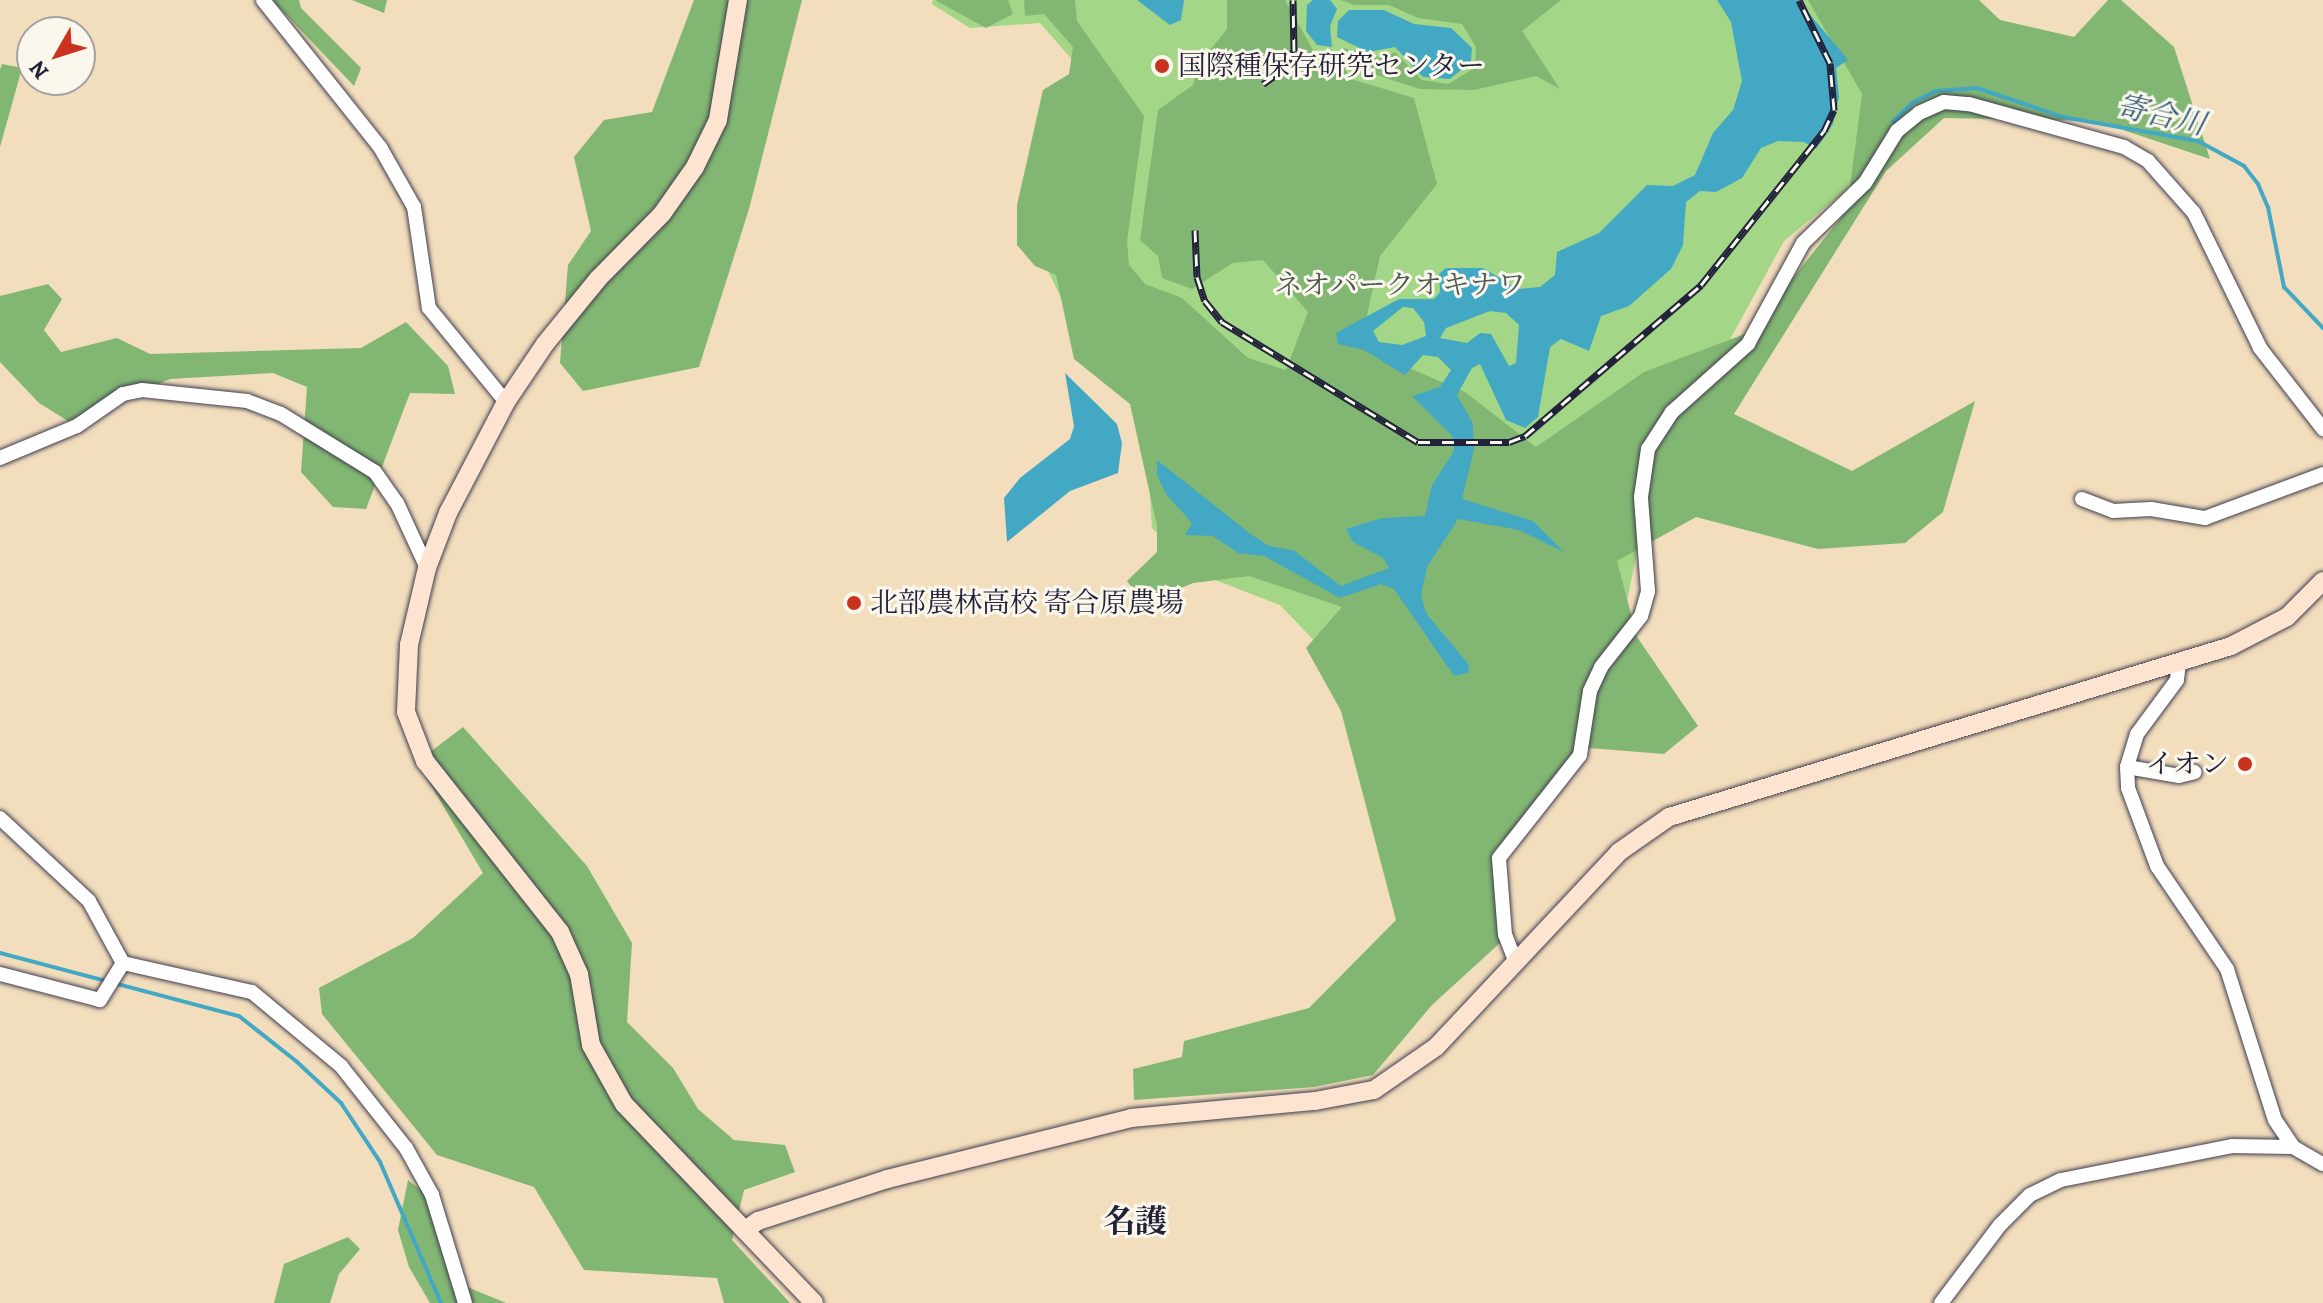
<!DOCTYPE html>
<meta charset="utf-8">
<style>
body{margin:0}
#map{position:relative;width:2323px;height:1303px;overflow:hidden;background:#f2ddbd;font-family:Alegreya,"Noto Serif JP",serif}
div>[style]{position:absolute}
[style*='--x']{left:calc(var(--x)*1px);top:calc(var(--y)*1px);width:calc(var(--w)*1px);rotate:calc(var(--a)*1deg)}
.green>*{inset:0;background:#a3d686}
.forest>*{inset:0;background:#82b773}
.water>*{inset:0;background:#43a8c3}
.stream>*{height:4px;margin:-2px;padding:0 2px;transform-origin:2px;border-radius:2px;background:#43a8c3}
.roads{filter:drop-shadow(0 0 2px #413e4e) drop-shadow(0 0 2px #413e4e)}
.street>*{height:14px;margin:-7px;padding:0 7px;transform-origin:7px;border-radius:7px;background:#fff}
.secondary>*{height:18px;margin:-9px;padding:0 9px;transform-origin:9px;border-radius:9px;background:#fde4d0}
.rail>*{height:7px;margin-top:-3.5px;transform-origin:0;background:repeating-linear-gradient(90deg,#fbf7ec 0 12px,#22223b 0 24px);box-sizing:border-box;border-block:2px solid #22223b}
.dots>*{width:22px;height:22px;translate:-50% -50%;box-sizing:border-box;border:4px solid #fbf7ec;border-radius:50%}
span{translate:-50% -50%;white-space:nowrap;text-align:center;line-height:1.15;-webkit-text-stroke:6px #fbf7ec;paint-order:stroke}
.poi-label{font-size:28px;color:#22223b}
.left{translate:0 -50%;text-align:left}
.right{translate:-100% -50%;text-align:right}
.park-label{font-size:28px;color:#495852}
.water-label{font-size:30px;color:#315e78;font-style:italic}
.quarter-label{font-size:32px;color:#22223b;font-weight:700}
.north{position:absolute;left:16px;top:16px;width:80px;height:80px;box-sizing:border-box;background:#fbf7ec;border:2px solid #a4a2a5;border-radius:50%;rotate:231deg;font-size:22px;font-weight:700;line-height:32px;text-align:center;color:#22223b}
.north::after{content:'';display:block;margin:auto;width:28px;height:36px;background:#c8321e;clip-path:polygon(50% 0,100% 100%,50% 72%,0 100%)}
</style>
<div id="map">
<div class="green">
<div style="clip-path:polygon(933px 0,1890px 0,1885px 131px,1846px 190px,1784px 241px,1721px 356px,1638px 547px,1627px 601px,1415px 746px,1280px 605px,1197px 573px,1152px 528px,1146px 424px,1073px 323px,1030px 233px,1083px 72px,1040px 23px,970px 28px,932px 4px)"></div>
</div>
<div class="forest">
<div style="clip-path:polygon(272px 0,299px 0,301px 8px,361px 68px,354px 86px)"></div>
<div style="clip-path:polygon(352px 0,387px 0,384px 13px)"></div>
<div style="clip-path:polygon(694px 0,802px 0,749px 209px,699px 367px,583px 391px,560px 363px,568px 265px,591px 231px,574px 157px,604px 120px,652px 112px)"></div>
<div style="clip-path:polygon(935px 0,1008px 0,1013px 14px,986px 28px)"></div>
<div style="clip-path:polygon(1024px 0,1075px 0,1077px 21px,1144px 116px,1127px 241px,1129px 265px,1145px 284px,1182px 298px,1248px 358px,1286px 370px,1308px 312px,1263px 260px,1233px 263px,1192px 289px,1162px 278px,1158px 256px,1140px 240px,1158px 110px,1193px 85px,1198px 65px,1227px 29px,1227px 0,1285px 0,1313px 50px,1334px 52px,1351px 79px,1414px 98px,1437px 184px,1380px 256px,1360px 347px,1465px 392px,1536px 447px,1644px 372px,1750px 332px,1847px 210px,1862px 94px,1808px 0,1979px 0,2000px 20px,2074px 37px,2108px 0,2121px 0,2174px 47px,2210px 159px,2096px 121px,1944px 118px,1886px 171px,1734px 414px,1852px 471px,1975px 401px,1943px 512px,1905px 543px,1818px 549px,1696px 517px,1617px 561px,1637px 637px,1698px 726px,1664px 754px,1589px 748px,1494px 851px,1501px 942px,1432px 1005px,1373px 1075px,1314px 1087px,1134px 1100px,1133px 1069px,1182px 1057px,1184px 1041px,1309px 1008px,1396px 920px,1341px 711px,1306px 648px,1342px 607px,1249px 576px,1193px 583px,1143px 604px,1127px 581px,1157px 552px,1157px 526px,1130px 404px,1074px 359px,1056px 275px,1035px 266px,1017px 245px,1017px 205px,1043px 90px,1069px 74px,1073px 47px,1044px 14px,1025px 16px)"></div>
<div style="clip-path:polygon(1341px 0,1561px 0,1522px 31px,1560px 89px,1536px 76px,1474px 90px,1420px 89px,1358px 69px,1343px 48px,1382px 58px,1395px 52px,1422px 80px,1448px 84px,1475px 68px,1476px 47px,1462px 24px,1418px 18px,1389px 5px,1354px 5px)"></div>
<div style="clip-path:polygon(2px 64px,22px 68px,0 147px,0 70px)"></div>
<div style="clip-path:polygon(48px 284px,62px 299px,44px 330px,61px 352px,117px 338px,150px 354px,361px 348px,406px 322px,448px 366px,455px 394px,410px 393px,366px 509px,333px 507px,301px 472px,307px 387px,273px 373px,170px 379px,68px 421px,39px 403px,0 362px,0 296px)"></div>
<div style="clip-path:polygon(463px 727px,587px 866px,632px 943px,627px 1022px,673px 1068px,698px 1109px,734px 1140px,785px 1145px,795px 1172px,744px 1190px,732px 1240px,790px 1303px,724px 1303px,717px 1278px,584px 1270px,534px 1187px,437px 1155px,322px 1014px,319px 988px,413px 938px,483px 873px,417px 762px)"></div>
<div style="clip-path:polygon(408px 1180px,429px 1197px,455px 1282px,506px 1303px,430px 1303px,409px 1267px,398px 1230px)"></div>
<div style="clip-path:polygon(348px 1237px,360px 1249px,339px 1274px,330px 1303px,274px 1303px,284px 1264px)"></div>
</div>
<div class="water">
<div style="clip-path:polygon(1137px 0,1184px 0,1181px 20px,1170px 25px)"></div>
<div style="clip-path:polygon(1313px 0,1330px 0,1337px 9px,1330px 26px,1332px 47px,1317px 45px,1306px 31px,1307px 5px)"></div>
<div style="clip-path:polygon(evenodd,1717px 0,1798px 0,1848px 60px,1836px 68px,1839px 97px,1833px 124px,1816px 149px,1804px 142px,1778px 141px,1761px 148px,1742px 178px,1716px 192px,1700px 191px,1686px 202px,1683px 245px,1671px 269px,1629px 306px,1601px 316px,1589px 351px,1561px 339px,1550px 347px,1538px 417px,1525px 428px,1506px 420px,1480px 364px,1472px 368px,1457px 395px,1473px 424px,1474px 449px,1462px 499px,1533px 521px,1564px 552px,1519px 530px,1458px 519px,1427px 567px,1421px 595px,1426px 613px,1469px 665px,1468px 673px,1454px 676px,1394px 589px,1381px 584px,1340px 598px,1264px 556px,1238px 553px,1213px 536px,1185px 535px,1192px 523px,1166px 494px,1157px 475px,1157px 460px,1252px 535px,1269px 546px,1293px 550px,1341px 586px,1389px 568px,1383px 558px,1353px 542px,1346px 529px,1382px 518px,1425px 516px,1432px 485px,1454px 451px,1452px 436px,1412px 396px,1440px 387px,1451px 370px,1438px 357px,1423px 355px,1405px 375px,1364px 350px,1338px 344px,1336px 333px,1399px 299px,1434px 299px,1440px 292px,1439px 274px,1446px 268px,1483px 268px,1518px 289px,1540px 287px,1555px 275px,1557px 252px,1599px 233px,1647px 185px,1673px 186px,1695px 175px,1713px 133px,1733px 110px,1742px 81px,1731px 22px,1717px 0,1403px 307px,1413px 308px,1424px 322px,1426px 336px,1402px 345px,1379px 342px,1373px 331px,1403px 307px,1717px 0,1490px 311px,1506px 313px,1519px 325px,1516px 363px,1509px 366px,1491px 334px,1480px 333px,1467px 343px,1440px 338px,1446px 328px,1490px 311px)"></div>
<div style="clip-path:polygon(1349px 10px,1384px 10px,1414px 24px,1451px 28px,1472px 48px,1471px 62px,1450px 79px,1423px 77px,1395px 47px,1368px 52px,1337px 37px,1338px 21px)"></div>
<div style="clip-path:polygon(1065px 373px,1117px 424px,1122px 443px,1118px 473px,1070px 491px,1007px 542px,1004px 498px,1020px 478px,1070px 439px,1074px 426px)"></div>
</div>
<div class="stream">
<div style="--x:1893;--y:122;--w:27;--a:-45"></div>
<div style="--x:1912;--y:103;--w:27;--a:-27"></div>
<div style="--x:1936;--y:91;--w:41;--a:-4.2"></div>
<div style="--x:1977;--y:88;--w:91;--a:18.6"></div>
<div style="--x:2063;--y:117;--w:137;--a:10.1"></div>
<div style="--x:2198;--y:141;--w:52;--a:28.5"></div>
<div style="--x:2244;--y:166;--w:23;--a:52"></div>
<div style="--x:2258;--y:184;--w:25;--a:67"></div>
<div style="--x:2268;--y:207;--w:82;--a:78.7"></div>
<div style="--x:2284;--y:287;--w:57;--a:46.4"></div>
<div style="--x:0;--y:953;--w:247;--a:14.8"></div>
<div style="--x:239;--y:1016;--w:73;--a:38.3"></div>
<div style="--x:296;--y:1061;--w:62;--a:43"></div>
<div style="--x:341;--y:1103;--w:71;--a:56.5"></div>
<div style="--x:380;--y:1162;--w:154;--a:66.6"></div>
</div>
<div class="roads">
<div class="street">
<div style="--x:263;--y:0;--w:188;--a:51.5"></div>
<div style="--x:380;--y:147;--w:69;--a:60.5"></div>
<div style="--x:414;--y:207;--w:102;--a:81.6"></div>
<div style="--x:429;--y:308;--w:122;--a:50.7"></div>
<div style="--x:0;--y:458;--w:83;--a:-22.6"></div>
<div style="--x:77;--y:426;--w:56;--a:-34.8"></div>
<div style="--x:123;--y:394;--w:19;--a:-12"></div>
<div style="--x:142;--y:390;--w:106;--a:6"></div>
<div style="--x:247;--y:401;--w:36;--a:21"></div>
<div style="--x:281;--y:414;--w:110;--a:31.7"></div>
<div style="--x:375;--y:472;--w:38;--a:55"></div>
<div style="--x:397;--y:503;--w:72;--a:65.2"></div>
<div style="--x:2082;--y:499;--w:33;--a:21"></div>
<div style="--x:2113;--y:511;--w:38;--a:-3"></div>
<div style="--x:2151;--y:509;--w:55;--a:9.5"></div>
<div style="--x:2205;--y:518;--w:126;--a:-20.4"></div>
<div style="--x:2179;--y:663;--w:17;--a:97"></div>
<div style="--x:2177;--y:680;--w:67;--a:126.5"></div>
<div style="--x:2137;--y:734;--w:34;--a:107"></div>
<div style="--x:2127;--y:767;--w:21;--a:87"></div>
<div style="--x:2128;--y:788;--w:83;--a:69.6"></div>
<div style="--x:2157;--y:866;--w:125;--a:55.8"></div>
<div style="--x:2227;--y:969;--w:158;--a:72.4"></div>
<div style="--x:2275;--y:1120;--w:32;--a:56"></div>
<div style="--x:2127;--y:767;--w:53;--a:9.8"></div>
<div style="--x:2179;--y:776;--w:16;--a:-14"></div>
<div style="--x:0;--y:818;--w:122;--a:43"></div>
<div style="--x:89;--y:901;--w:71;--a:61.3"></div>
<div style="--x:123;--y:963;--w:44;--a:121.9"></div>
<div style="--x:100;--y:1000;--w:103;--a:-165.4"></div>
<div style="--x:123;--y:963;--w:132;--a:12.7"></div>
<div style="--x:252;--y:992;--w:116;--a:39.7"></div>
<div style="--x:341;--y:1066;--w:105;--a:51.6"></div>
<div style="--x:406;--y:1148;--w:54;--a:61"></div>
<div style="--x:432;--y:1195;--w:113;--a:73"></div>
<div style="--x:1516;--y:963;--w:30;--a:-111"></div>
<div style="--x:1505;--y:935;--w:77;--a:-94.5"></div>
<div style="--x:1499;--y:858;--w:131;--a:-51.8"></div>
<div style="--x:1580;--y:755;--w:65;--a:-81.1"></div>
<div style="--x:1590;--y:691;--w:26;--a:-65"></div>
<div style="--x:1601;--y:667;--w:65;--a:-51.9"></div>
<div style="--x:1641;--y:616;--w:26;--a:-74"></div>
<div style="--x:1648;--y:591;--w:94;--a:-94.3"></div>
<div style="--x:1641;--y:497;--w:49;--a:-81.7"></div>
<div style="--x:1648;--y:449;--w:44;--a:-57"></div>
<div style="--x:1672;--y:412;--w:102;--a:-41.8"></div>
<div style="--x:1748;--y:344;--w:115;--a:-61.4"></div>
<div style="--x:1803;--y:243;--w:86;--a:-44.1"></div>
<div style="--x:1865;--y:183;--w:61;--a:-58.4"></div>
<div style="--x:1897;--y:131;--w:28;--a:-39"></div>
<div style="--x:1919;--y:113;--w:27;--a:-24"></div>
<div style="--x:1944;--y:102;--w:25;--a:5"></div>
<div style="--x:1969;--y:104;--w:161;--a:15.5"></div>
<div style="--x:2124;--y:147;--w:28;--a:30"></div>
<div style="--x:2148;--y:161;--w:69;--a:48.5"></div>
<div style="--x:2194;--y:213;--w:150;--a:63.9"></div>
<div style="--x:2260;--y:348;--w:103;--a:52.1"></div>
<div style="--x:1941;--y:1303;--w:98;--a:-52.9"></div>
<div style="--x:2000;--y:1225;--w:42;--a:-45"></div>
<div style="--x:2030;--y:1195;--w:34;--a:-26"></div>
<div style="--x:2061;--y:1180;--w:174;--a:-11.2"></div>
<div style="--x:2232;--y:1146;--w:61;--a:0.9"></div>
<div style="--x:2293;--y:1147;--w:34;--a:30"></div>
</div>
<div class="secondary">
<div style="--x:738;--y:0;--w:122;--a:99.5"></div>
<div style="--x:718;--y:120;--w:52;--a:116.1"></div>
<div style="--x:695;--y:167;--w:57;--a:125.1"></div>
<div style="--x:662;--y:214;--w:91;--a:134.6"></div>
<div style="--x:598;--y:279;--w:84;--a:129.2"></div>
<div style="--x:545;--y:344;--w:70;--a:123.9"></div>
<div style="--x:506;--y:402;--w:125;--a:117.6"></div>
<div style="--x:448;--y:513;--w:59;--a:110.9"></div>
<div style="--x:427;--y:568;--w:79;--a:103.2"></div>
<div style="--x:409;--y:645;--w:67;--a:92.6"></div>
<div style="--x:406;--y:712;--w:53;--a:68.8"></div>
<div style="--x:425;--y:761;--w:218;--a:51.7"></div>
<div style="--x:560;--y:932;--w:46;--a:65.7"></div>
<div style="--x:579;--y:974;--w:72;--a:80.4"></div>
<div style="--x:591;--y:1045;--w:68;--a:60.8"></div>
<div style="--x:624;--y:1104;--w:275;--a:46.3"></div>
<div style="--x:745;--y:1230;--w:16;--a:-35"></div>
<div style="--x:758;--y:1221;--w:136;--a:-18"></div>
<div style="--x:887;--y:1179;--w:252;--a:-14"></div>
<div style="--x:1131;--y:1118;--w:185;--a:-5.3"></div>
<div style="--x:1315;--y:1101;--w:60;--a:-10.6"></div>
<div style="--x:1374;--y:1090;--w:75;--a:-34.7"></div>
<div style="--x:1436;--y:1047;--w:267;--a:-46.8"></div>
<div style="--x:1619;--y:852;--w:61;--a:-35"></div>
<div style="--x:1669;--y:817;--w:587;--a:-16.92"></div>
<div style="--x:2231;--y:646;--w:63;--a:-27.4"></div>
<div style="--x:2287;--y:617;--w:51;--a:-45"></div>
</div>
</div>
<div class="rail">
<div style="--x:1263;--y:84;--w:24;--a:-36"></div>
<div style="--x:1282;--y:70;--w:22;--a:-58"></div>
<div style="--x:1294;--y:51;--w:51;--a:-91.1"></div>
<div style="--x:1195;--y:230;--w:47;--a:87.6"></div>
<div style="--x:1197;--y:277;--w:25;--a:72"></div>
<div style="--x:1205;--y:301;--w:27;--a:51"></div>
<div style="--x:1222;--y:322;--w:230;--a:31.5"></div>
<div style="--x:1418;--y:442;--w:91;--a:0"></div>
<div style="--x:1509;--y:442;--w:17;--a:-21"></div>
<div style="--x:1525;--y:436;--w:232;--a:-40.6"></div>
<div style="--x:1701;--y:285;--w:197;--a:-51.4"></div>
<div style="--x:1824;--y:131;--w:23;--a:-65"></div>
<div style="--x:1834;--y:110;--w:47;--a:-94.9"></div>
<div style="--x:1830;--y:63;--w:70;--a:-116.2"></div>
</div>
<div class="dots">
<div style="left:1162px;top:66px;background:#c8321e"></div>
<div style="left:854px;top:603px;background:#c8321e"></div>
<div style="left:2245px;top:764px;background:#c8321e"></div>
</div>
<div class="poi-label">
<span class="left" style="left:1178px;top:66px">国際種保存研究センター</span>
<span class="left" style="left:870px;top:603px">北部農林高校 寄合原農場</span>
<span class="right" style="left:2229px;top:764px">イオン</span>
</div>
<div class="park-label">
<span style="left:1400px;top:285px">ネオパークオキナワ</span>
</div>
<div class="water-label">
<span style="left:2161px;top:115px;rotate:13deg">寄合川</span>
</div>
<div class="quarter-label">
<span style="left:1135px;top:1221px">名護</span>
</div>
<div class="north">N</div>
</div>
